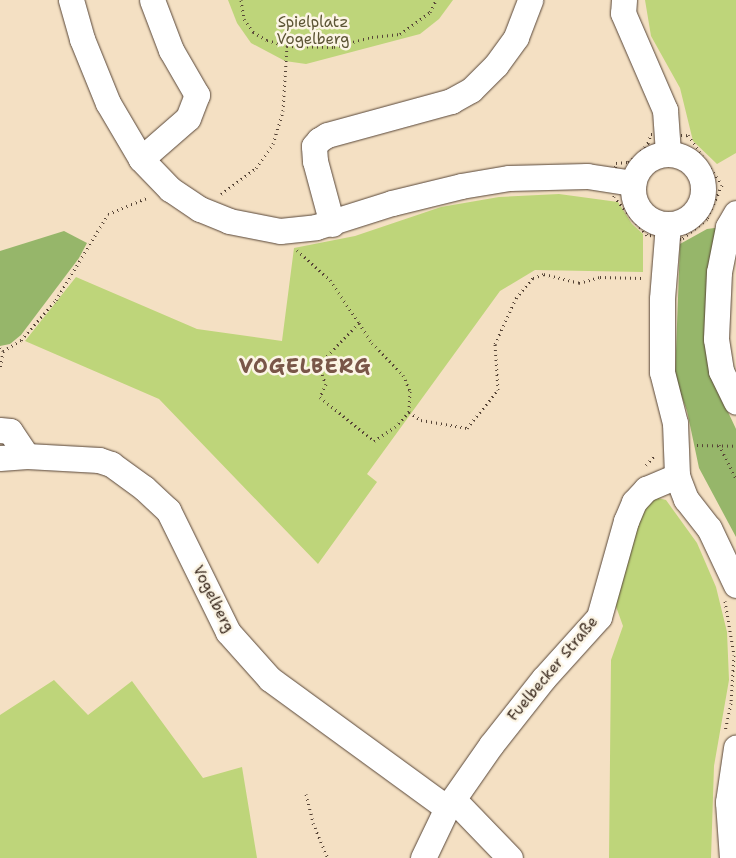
<!DOCTYPE html>
<meta charset="utf-8">
<style>
body{margin:0}
#map{position:relative;width:736px;height:858px;overflow:hidden;background:#f4e0c3;font-family:"Shantell Sans",sans-serif}
div>[style]{position:absolute}
[style*='--x']{left:calc(var(--x)*1px);top:calc(var(--y)*1px);width:calc(var(--w)*1px);rotate:calc(var(--a)*1deg)}
.green>*{inset:0;background:#bed57a}
.forest>*{inset:0;background:#96b66a}
.path>*{height:3px;margin-top:-1.5px;transform-origin:0;background:repeating-linear-gradient(90deg,#574537 0 1px,transparent 0 5px)}
.roads{filter:drop-shadow(0 0 1px #574537) drop-shadow(0 0 1px #574537)}
.minor>*{height:25px;margin:-12.5px;padding:0 12.5px;transform-origin:12.5px;border-radius:12.5px;background:#fff}
.minor>.ring{margin:-12.5px;padding:0;box-sizing:content-box;background:none;border:25px solid #fff;border-radius:50%}
span{translate:-50% -50%;white-space:nowrap;text-align:center;line-height:1.15;-webkit-text-stroke:5px #fcf5e5;paint-order:stroke}
.park-label{font-size:15px;color:#5c5535}
.street-label{font-size:15px;color:#3b2a1e}
.district-label{font-size:20px;color:#795648;font-weight:700;letter-spacing:1px}
</style>
<div id="map">
<div class="green">
<div style="clip-path:polygon(228px 0,453px 0,439px 19px,420px 34px,306px 64px,285px 61px,251px 43px,237px 23px)"></div>
<div style="clip-path:polygon(645px 0,736px 0,736px 153px,717px 164px,693px 141px,680px 88px,651px 36px)"></div>
<div style="clip-path:polygon(559px 194px,618px 202px,632px 224px,643px 234px,643px 272px,535px 270px,500px 291px,367px 474px,377px 482px,318px 564px,159px 399px,25px 341px,76px 277px,197px 329px,282px 341px,294px 248px,355px 236px,441px 207px,499px 197px)"></div>
<div style="clip-path:polygon(658px 498px,666px 500px,697px 543px,716px 587px,727px 632px,729px 680px,714px 766px,711px 858px,609px 858px,611px 660px,623px 626px,614px 601px,640px 518px,651px 501px)"></div>
<div style="clip-path:polygon(54px 680px,88px 715px,132px 681px,203px 778px,242px 767px,257px 858px,0 858px,0 715px)"></div>
</div>
<div class="forest">
<div style="clip-path:polygon(722px 227px,715px 384px,736px 429px,736px 537px,699px 468px,687px 411px,675px 378px,680px 244px,707px 229px)"></div>
<div style="clip-path:polygon(64px 231px,87px 243px,79px 258px,21px 335px,10px 344px,0 346px,0 251px)"></div>
</div>
<div class="path">
<div style="--x:241;--y:0;--w:19;--a:81"></div>
<div style="--x:244;--y:19;--w:16;--a:55"></div>
<div style="--x:253;--y:32;--w:16;--a:30"></div>
<div style="--x:267;--y:40;--w:21;--a:17"></div>
<div style="--x:287;--y:46;--w:47;--a:1.2"></div>
<div style="--x:334;--y:47;--w:39;--a:-15"></div>
<div style="--x:372;--y:37;--w:28;--a:-6"></div>
<div style="--x:400;--y:34;--w:37;--a:-36"></div>
<div style="--x:430;--y:12;--w:13;--a:-63"></div>
<div style="--x:651;--y:134;--w:37;--a:2"></div>
<div style="--x:688;--y:135;--w:60;--a:55.8"></div>
<div style="--x:722;--y:185;--w:37;--a:114"></div>
<div style="--x:707;--y:219;--w:33;--a:142"></div>
<div style="--x:681;--y:239;--w:34;--a:-173"></div>
<div style="--x:647;--y:235;--w:50;--a:-131"></div>
<div style="--x:614;--y:197;--w:34;--a:-87"></div>
<div style="--x:616;--y:163;--w:12;--a:-5"></div>
<div style="--x:628;--y:162;--w:12;--a:-35"></div>
<div style="--x:638;--y:155;--w:16;--a:-50"></div>
<div style="--x:648;--y:143;--w:9;--a:-72"></div>
<div style="--x:221;--y:194;--w:44;--a:-36.6"></div>
<div style="--x:256;--y:168;--w:29;--a:-55"></div>
<div style="--x:273;--y:144;--w:34;--a:-73"></div>
<div style="--x:283;--y:111;--w:65;--a:-86.5"></div>
<div style="--x:297;--y:250;--w:45;--a:42.3"></div>
<div style="--x:330;--y:280;--w:52;--a:56"></div>
<div style="--x:359;--y:323;--w:52;--a:134.2"></div>
<div style="--x:323;--y:360;--w:10;--a:107"></div>
<div style="--x:320;--y:370;--w:15;--a:67"></div>
<div style="--x:326;--y:384;--w:14;--a:115"></div>
<div style="--x:320;--y:397;--w:70;--a:39.2"></div>
<div style="--x:374;--y:441;--w:25;--a:-34"></div>
<div style="--x:395;--y:427;--w:21;--a:-47"></div>
<div style="--x:359;--y:323;--w:24;--a:57"></div>
<div style="--x:372;--y:343;--w:45;--a:45.9"></div>
<div style="--x:403;--y:375;--w:17;--a:66"></div>
<div style="--x:410;--y:391;--w:21;--a:93"></div>
<div style="--x:409;--y:412;--w:14;--a:34"></div>
<div style="--x:421;--y:420;--w:47;--a:9.9"></div>
<div style="--x:467;--y:428;--w:49;--a:-50.8"></div>
<div style="--x:498;--y:390;--w:46;--a:-93.7"></div>
<div style="--x:495;--y:344;--w:51;--a:-65.5"></div>
<div style="--x:516;--y:298;--w:26;--a:-50"></div>
<div style="--x:533;--y:278;--w:12;--a:-20"></div>
<div style="--x:544;--y:274;--w:36;--a:14"></div>
<div style="--x:579;--y:283;--w:22;--a:-16"></div>
<div style="--x:600;--y:277;--w:42;--a:1.4"></div>
<div style="--x:0;--y:348;--w:4;--a:45"></div>
<div style="--x:3;--y:351;--w:18;--a:99"></div>
<div style="--x:3;--y:351;--w:21;--a:-31"></div>
<div style="--x:21;--y:340;--w:53;--a:-48.8"></div>
<div style="--x:56;--y:300;--w:100;--a:-58.8"></div>
<div style="--x:108;--y:214;--w:44;--a:-22.5"></div>
<div style="--x:697;--y:445;--w:39;--a:1"></div>
<div style="--x:719;--y:445;--w:38;--a:63"></div>
<div style="--x:646;--y:465;--w:13;--a:-48"></div>
<div style="--x:725;--y:601;--w:55;--a:80.5"></div>
<div style="--x:734;--y:655;--w:48;--a:93.6"></div>
<div style="--x:731;--y:703;--w:29;--a:102"></div>
<div style="--x:306;--y:794;--w:30;--a:76"></div>
<div style="--x:313;--y:823;--w:38;--a:67"></div>
</div>
<div class="roads">
<div class="minor">
<div style="--x:71;--y:0;--w:41;--a:74.2"></div>
<div style="--x:82;--y:39;--w:69;--a:67.9"></div>
<div style="--x:108;--y:103;--w:65;--a:59.5"></div>
<div style="--x:141;--y:159;--w:42;--a:46"></div>
<div style="--x:170;--y:189;--w:36;--a:34"></div>
<div style="--x:200;--y:209;--w:31;--a:22"></div>
<div style="--x:229;--y:221;--w:52;--a:11.1"></div>
<div style="--x:280;--y:231;--w:36;--a:-6"></div>
<div style="--x:316;--y:227;--w:80;--a:-17.5"></div>
<div style="--x:392;--y:203;--w:71;--a:-13.8"></div>
<div style="--x:461;--y:186;--w:49;--a:-9.5"></div>
<div style="--x:509;--y:178;--w:78;--a:-1.5"></div>
<div style="--x:587;--y:176;--w:47;--a:8.7"></div>
<div style="--x:624;--y:0;--w:13;--a:94"></div>
<div style="--x:623;--y:13;--w:106;--a:66.6"></div>
<div style="--x:665;--y:110;--w:43;--a:86"></div>
<div class="ring" style="left:633px;top:154px;width:45px;height:45px"></div>
<div style="--x:141;--y:159;--w:62;--a:-41.1"></div>
<div style="--x:188;--y:118;--w:25;--a:-69"></div>
<div style="--x:197;--y:95;--w:52;--a:-120"></div>
<div style="--x:171;--y:50;--w:53;--a:-110.8"></div>
<div style="--x:736;--y:213;--w:16;--a:120"></div>
<div style="--x:728;--y:227;--w:46;--a:101.3"></div>
<div style="--x:719;--y:272;--w:67;--a:92.6"></div>
<div style="--x:716;--y:339;--w:32;--a:81"></div>
<div style="--x:721;--y:371;--w:34;--a:64"></div>
<div style="--x:332;--y:224;--w:65;--a:-105.1"></div>
<div style="--x:315;--y:161;--w:15;--a:-94"></div>
<div style="--x:314;--y:146;--w:8;--a:-50"></div>
<div style="--x:319;--y:140;--w:9;--a:-32"></div>
<div style="--x:327;--y:135;--w:129;--a:-15.3"></div>
<div style="--x:451;--y:101;--w:23;--a:-29"></div>
<div style="--x:471;--y:90;--w:35;--a:-45"></div>
<div style="--x:496;--y:65;--w:34;--a:-54"></div>
<div style="--x:516;--y:37;--w:40;--a:-69"></div>
<div style="--x:668;--y:224;--w:75;--a:94.6"></div>
<div style="--x:662;--y:299;--w:73;--a:90"></div>
<div style="--x:662;--y:372;--w:53;--a:75.7"></div>
<div style="--x:675;--y:423;--w:53;--a:87.8"></div>
<div style="--x:677;--y:476;--w:25;--a:69"></div>
<div style="--x:686;--y:499;--w:37;--a:52"></div>
<div style="--x:709;--y:528;--w:63;--a:64.7"></div>
<div style="--x:0;--y:430;--w:10;--a:6"></div>
<div style="--x:10;--y:431;--w:30;--a:56"></div>
<div style="--x:0;--y:458;--w:27;--a:-4"></div>
<div style="--x:27;--y:456;--w:72;--a:3.2"></div>
<div style="--x:99;--y:460;--w:13;--a:18"></div>
<div style="--x:111;--y:464;--w:41;--a:36"></div>
<div style="--x:144;--y:488;--w:33;--a:43"></div>
<div style="--x:168;--y:510;--w:136;--a:63.8"></div>
<div style="--x:228;--y:632;--w:63;--a:48.2"></div>
<div style="--x:270;--y:679;--w:219;--a:36.1"></div>
<div style="--x:453;--y:799;--w:82;--a:46"></div>
<div style="--x:423;--y:858;--w:55;--a:-64.4"></div>
<div style="--x:447;--y:808;--w:77;--a:-55.1"></div>
<div style="--x:491;--y:745;--w:85;--a:-51.7"></div>
<div style="--x:544;--y:678;--w:82;--a:-48"></div>
<div style="--x:599;--y:617;--w:100;--a:-74.3"></div>
<div style="--x:626;--y:521;--w:21;--a:-67"></div>
<div style="--x:634;--y:502;--w:18;--a:-47"></div>
<div style="--x:646;--y:489;--w:34;--a:-23"></div>
<div style="--x:732;--y:858;--w:56;--a:-94.1"></div>
<div style="--x:728;--y:802;--w:55;--a:-81.6"></div>
</div>
</div>
<div class="park-label">
<span style="left:313px;top:31px">Spielplatz<br>Vogelberg</span>
</div>
<div class="street-label">
<span style="left:213px;top:599px;rotate:63deg">Vogelberg</span>
<span style="left:553px;top:669px;rotate:-50deg">Fuelbecker Straße</span>
</div>
<div class="district-label">
<span style="left:305px;top:366px">VOGELBERG</span>
</div>
</div>
